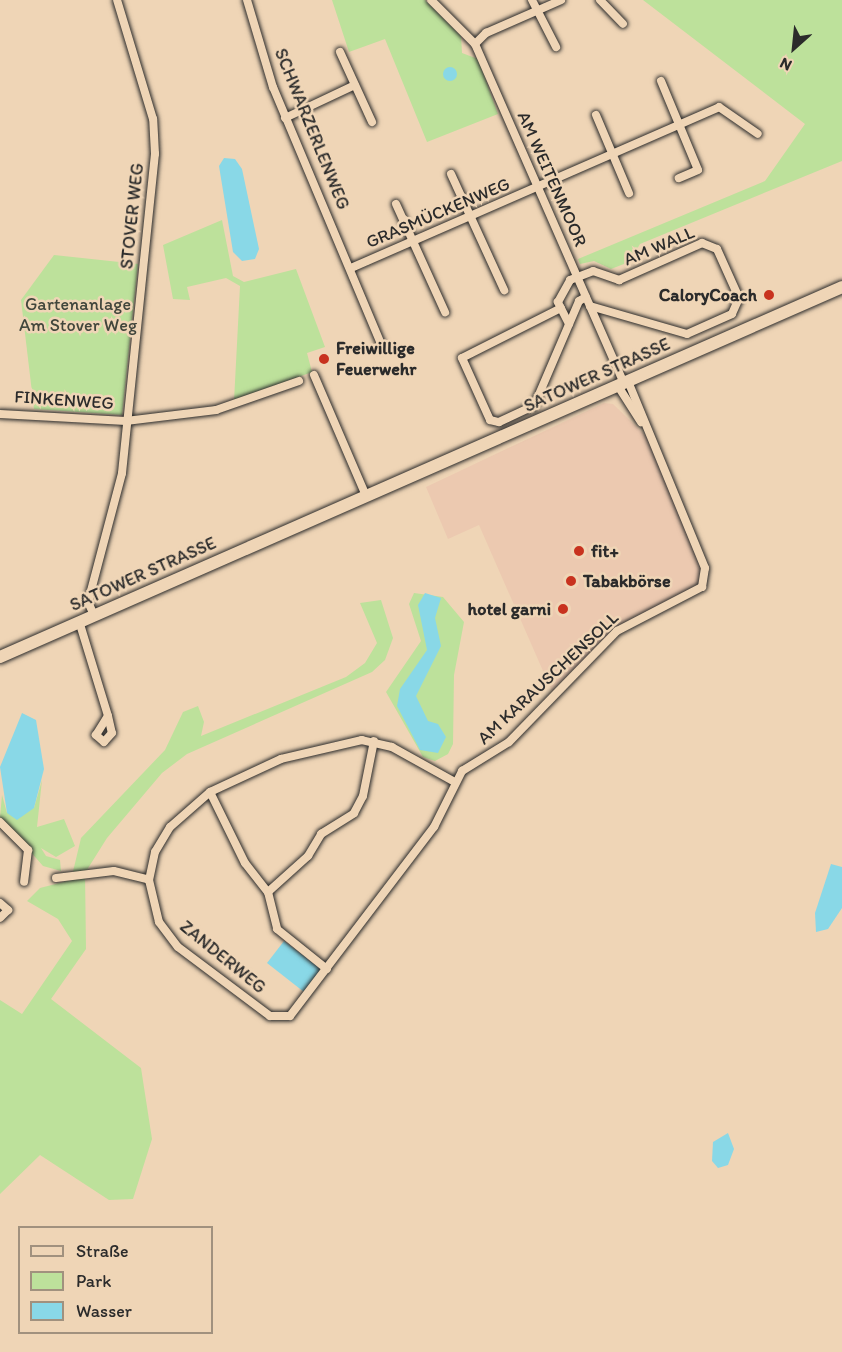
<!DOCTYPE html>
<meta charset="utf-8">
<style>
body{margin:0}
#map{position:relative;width:842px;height:1352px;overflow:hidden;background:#efd5b6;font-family:Itim,sans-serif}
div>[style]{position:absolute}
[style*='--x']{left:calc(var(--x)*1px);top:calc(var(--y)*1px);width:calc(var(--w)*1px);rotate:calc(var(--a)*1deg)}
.built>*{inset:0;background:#ecc9b0}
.green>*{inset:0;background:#bde19b}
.water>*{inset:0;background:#89d8e7}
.round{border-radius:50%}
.roads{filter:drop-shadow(0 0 2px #2b2b2b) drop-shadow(0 0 2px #2b2b2b)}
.minor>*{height:8px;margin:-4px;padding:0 4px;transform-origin:4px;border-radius:4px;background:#efd5b6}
.secondary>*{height:12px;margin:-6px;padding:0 6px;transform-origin:6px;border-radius:6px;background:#efd5b6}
.dots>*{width:16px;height:16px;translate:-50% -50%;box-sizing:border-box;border:3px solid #efd5b6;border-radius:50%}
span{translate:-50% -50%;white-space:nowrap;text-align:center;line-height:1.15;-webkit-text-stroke:5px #efd5b6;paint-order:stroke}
.street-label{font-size:18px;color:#2b2b2b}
.poi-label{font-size:18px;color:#2b2b2b;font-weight:700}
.right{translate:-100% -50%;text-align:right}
.left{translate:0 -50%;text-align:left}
.park-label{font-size:18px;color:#41463c}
.legend{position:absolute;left:18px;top:1226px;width:195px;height:108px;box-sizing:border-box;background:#efd5b6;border:2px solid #a1917e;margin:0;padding:8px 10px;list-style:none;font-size:18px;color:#2b2b2b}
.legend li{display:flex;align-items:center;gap:12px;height:30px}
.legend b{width:30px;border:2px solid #a1917e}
.north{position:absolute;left:764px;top:18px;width:60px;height:60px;-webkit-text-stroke:4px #efd5b6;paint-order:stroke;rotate:207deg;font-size:16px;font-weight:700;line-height:24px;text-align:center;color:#2b2b2b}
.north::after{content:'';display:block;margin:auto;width:21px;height:27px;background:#2b2b2b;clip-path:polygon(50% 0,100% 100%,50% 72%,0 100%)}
</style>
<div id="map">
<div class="built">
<div style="clip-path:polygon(604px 403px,613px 404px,649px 439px,705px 568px,702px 587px,636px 618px,554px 696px,479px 525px,448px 539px,426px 487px)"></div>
</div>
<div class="green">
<div style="clip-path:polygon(332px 0,425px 0,461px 36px,462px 53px,478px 59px,498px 114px,427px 142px,385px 39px,349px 52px)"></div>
<div style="clip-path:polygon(643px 0,842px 0,842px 161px,640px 244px,629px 262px,611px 269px,594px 261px,580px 264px,578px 259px,765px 181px,805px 124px)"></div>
<div style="clip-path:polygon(222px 220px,233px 276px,244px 282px,296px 269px,325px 347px,307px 353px,312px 372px,234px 401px,240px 286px,226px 278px,187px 287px,190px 300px,173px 299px,163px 245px)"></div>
<div style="clip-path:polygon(54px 255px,138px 264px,122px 415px,34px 409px,21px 300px)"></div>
<div style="clip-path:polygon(414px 593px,443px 597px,464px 622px,454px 675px,453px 744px,448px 754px,435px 761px,423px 757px,386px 692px,421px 641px,409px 604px)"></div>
<div style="clip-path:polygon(381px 600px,393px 638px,385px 660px,372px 672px,187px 754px,162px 773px,107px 838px,85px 873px,86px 949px,51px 999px,141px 1068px,152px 1139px,133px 1199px,109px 1200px,40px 1155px,0 1194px,0 1000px,22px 1014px,72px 941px,58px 919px,27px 901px,40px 888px,71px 880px,81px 838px,165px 750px,183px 712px,198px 706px,204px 722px,201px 736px,346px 677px,365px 663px,377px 643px,360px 603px)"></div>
<div style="clip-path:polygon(42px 780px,37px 827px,64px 819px,75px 846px,56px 857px,41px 848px,46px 856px,60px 860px,61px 871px,43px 866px,0 817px,2px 795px,7px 813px,34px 808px)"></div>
</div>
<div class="water">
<div class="round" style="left:443px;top:67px;width:14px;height:14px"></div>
<div style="clip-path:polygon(224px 158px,235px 159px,242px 169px,259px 249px,255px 259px,242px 261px,233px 252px,219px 166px)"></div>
<div style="clip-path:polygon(425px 593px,441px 598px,435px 618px,441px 646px,416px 696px,428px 721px,438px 724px,446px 737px,438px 753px,420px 750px,397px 706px,400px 689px,427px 650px,418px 605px)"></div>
<div style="clip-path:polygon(22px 713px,36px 720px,44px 769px,34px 808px,17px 820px,7px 813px,0 767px)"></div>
<div style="clip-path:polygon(831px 864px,842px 867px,842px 908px,828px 929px,816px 932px,815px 913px)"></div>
<div style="clip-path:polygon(284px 941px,321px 969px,304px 992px,267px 963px)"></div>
<div style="clip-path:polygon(728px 1133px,734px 1149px,728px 1165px,718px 1168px,712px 1161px,713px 1142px)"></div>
</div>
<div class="roads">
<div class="minor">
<div style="--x:247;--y:0;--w:91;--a:73.4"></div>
<div style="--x:273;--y:87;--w:281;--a:67.2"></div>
<div style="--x:431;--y:0;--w:62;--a:45"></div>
<div style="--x:475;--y:44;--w:370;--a:66.3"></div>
<div style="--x:532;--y:0;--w:53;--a:62.9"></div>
<div style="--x:600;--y:0;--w:33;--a:46"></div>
<div style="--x:475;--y:44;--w:16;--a:-45"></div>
<div style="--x:486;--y:33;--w:82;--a:-23.7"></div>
<div style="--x:340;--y:52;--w:77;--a:65.4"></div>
<div style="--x:661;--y:81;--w:96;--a:67.4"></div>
<div style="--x:698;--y:170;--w:21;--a:157"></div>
<div style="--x:596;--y:115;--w:85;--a:67.1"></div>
<div style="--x:285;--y:118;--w:77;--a:-25.2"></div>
<div style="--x:451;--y:174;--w:128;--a:65.4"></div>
<div style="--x:396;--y:204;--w:119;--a:65.6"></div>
<div style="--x:351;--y:268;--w:402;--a:-23.6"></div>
<div style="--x:719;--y:107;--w:47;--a:34.7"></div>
<div style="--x:561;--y:308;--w:111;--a:153.2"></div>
<div style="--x:462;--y:358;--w:68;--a:65.7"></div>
<div style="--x:490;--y:420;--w:9;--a:13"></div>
<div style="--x:499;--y:422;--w:38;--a:-25"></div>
<div style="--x:534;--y:406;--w:114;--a:-66.8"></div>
<div style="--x:579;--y:301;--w:8;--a:-30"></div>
<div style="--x:569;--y:324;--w:25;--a:-117"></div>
<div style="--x:558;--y:302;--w:25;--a:-61"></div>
<div style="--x:570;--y:280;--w:25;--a:-21"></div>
<div style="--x:593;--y:271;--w:28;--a:19"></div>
<div style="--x:619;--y:280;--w:91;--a:-24"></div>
<div style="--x:702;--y:243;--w:16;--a:22"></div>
<div style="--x:717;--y:249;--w:54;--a:65.8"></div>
<div style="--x:739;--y:298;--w:17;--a:114"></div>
<div style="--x:732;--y:314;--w:49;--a:156"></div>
<div style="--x:687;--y:334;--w:101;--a:-163.9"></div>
<div style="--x:314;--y:375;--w:132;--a:66.7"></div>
<div style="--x:618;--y:386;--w:43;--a:57.4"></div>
<div style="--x:0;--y:414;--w:126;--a:3.2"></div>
<div style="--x:126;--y:421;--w:91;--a:-7"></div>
<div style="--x:216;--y:410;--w:88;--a:-19.3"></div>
<div style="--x:94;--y:615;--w:14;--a:-115"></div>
<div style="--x:88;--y:602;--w:133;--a:-75.2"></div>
<div style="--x:122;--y:473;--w:321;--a:-84.1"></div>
<div style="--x:155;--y:154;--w:35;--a:-93"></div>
<div style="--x:153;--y:119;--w:124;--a:-106.8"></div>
<div style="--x:79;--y:621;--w:99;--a:73"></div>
<div style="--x:108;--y:716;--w:17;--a:77"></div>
<div style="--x:112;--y:733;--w:12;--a:132"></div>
<div style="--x:104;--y:742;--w:11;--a:-139"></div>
<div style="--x:96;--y:735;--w:22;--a:-58"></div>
<div style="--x:453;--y:781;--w:70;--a:-150.9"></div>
<div style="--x:392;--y:747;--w:31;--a:-167"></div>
<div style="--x:362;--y:740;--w:83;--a:166.8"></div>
<div style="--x:281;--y:759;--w:78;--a:155.1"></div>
<div style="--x:210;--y:792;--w:53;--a:138.8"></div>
<div style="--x:170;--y:827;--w:29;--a:121"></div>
<div style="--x:155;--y:852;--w:29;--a:102"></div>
<div style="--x:149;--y:880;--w:43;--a:76.6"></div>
<div style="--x:159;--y:922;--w:31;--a:53"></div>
<div style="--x:178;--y:947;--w:115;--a:36.9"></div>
<div style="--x:270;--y:1016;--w:20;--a:0"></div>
<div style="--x:290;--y:1016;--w:238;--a:-52.7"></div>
<div style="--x:434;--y:827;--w:63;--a:-63.4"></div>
<div style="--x:462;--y:771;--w:55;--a:-31.7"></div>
<div style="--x:509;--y:742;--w:155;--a:-45.8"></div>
<div style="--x:617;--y:631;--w:96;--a:-27.4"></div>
<div style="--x:702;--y:587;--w:19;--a:-81"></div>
<div style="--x:705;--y:568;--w:202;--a:-112.4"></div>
<div style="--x:210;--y:792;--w:79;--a:63.8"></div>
<div style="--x:245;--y:863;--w:37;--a:52"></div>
<div style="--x:268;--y:892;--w:38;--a:76"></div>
<div style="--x:277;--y:929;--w:64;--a:38.7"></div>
<div style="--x:0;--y:822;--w:40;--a:45"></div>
<div style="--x:28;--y:850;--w:32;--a:97"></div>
<div style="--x:56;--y:878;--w:58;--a:-6.9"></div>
<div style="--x:114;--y:871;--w:36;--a:14"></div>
<div style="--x:268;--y:892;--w:54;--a:-42"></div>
<div style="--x:308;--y:856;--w:26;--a:-59"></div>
<div style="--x:321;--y:834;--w:39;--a:-32"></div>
<div style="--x:354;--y:813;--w:19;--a:-62"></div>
<div style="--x:363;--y:796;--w:56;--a:-78.7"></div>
<div style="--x:0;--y:903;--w:11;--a:41"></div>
<div style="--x:8;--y:910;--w:11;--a:135"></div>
</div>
<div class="secondary">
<div style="--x:0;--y:657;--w:920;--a:-23.72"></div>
</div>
</div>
<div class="dots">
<div style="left:769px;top:295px;background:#c8321e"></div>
<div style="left:324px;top:359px;background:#c8321e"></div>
<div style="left:579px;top:551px;background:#c8321e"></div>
<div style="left:571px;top:581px;background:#c8321e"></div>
<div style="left:563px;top:609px;background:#c8321e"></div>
</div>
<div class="street-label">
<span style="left:312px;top:129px;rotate:68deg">SCHWARZERLENWEG</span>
<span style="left:552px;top:179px;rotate:66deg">AM WEITENMOOR</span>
<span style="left:438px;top:213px;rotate:-23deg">GRASMÜCKENWEG</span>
<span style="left:132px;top:216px;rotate:-84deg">STOVER WEG</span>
<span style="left:659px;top:246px;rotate:-23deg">AM WALL</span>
<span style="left:597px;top:375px;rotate:-24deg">SATOWER STRASSE</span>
<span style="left:64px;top:400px;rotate:4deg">FINKENWEG</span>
<span style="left:143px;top:574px;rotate:-24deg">SATOWER STRASSE</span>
<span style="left:548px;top:678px;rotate:-43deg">AM KARAUSCHENSOLL</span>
<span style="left:223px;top:957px;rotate:39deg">ZANDERWEG</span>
</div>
<div class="poi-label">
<span class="right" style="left:757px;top:295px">CaloryCoach</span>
<span class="left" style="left:336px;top:359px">Freiwillige<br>Feuerwehr</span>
<span class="left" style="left:591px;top:551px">fit+</span>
<span class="left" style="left:583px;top:581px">Tabakbörse</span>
<span class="right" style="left:551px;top:609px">hotel garni</span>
</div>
<div class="park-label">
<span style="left:78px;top:315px">Gartenanlage<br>Am Stover Weg</span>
</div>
<ul class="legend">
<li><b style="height:8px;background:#efd5b6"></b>Straße</li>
<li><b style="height:16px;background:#bde19b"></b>Park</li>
<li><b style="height:16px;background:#89d8e7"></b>Wasser</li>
</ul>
<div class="north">N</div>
</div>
